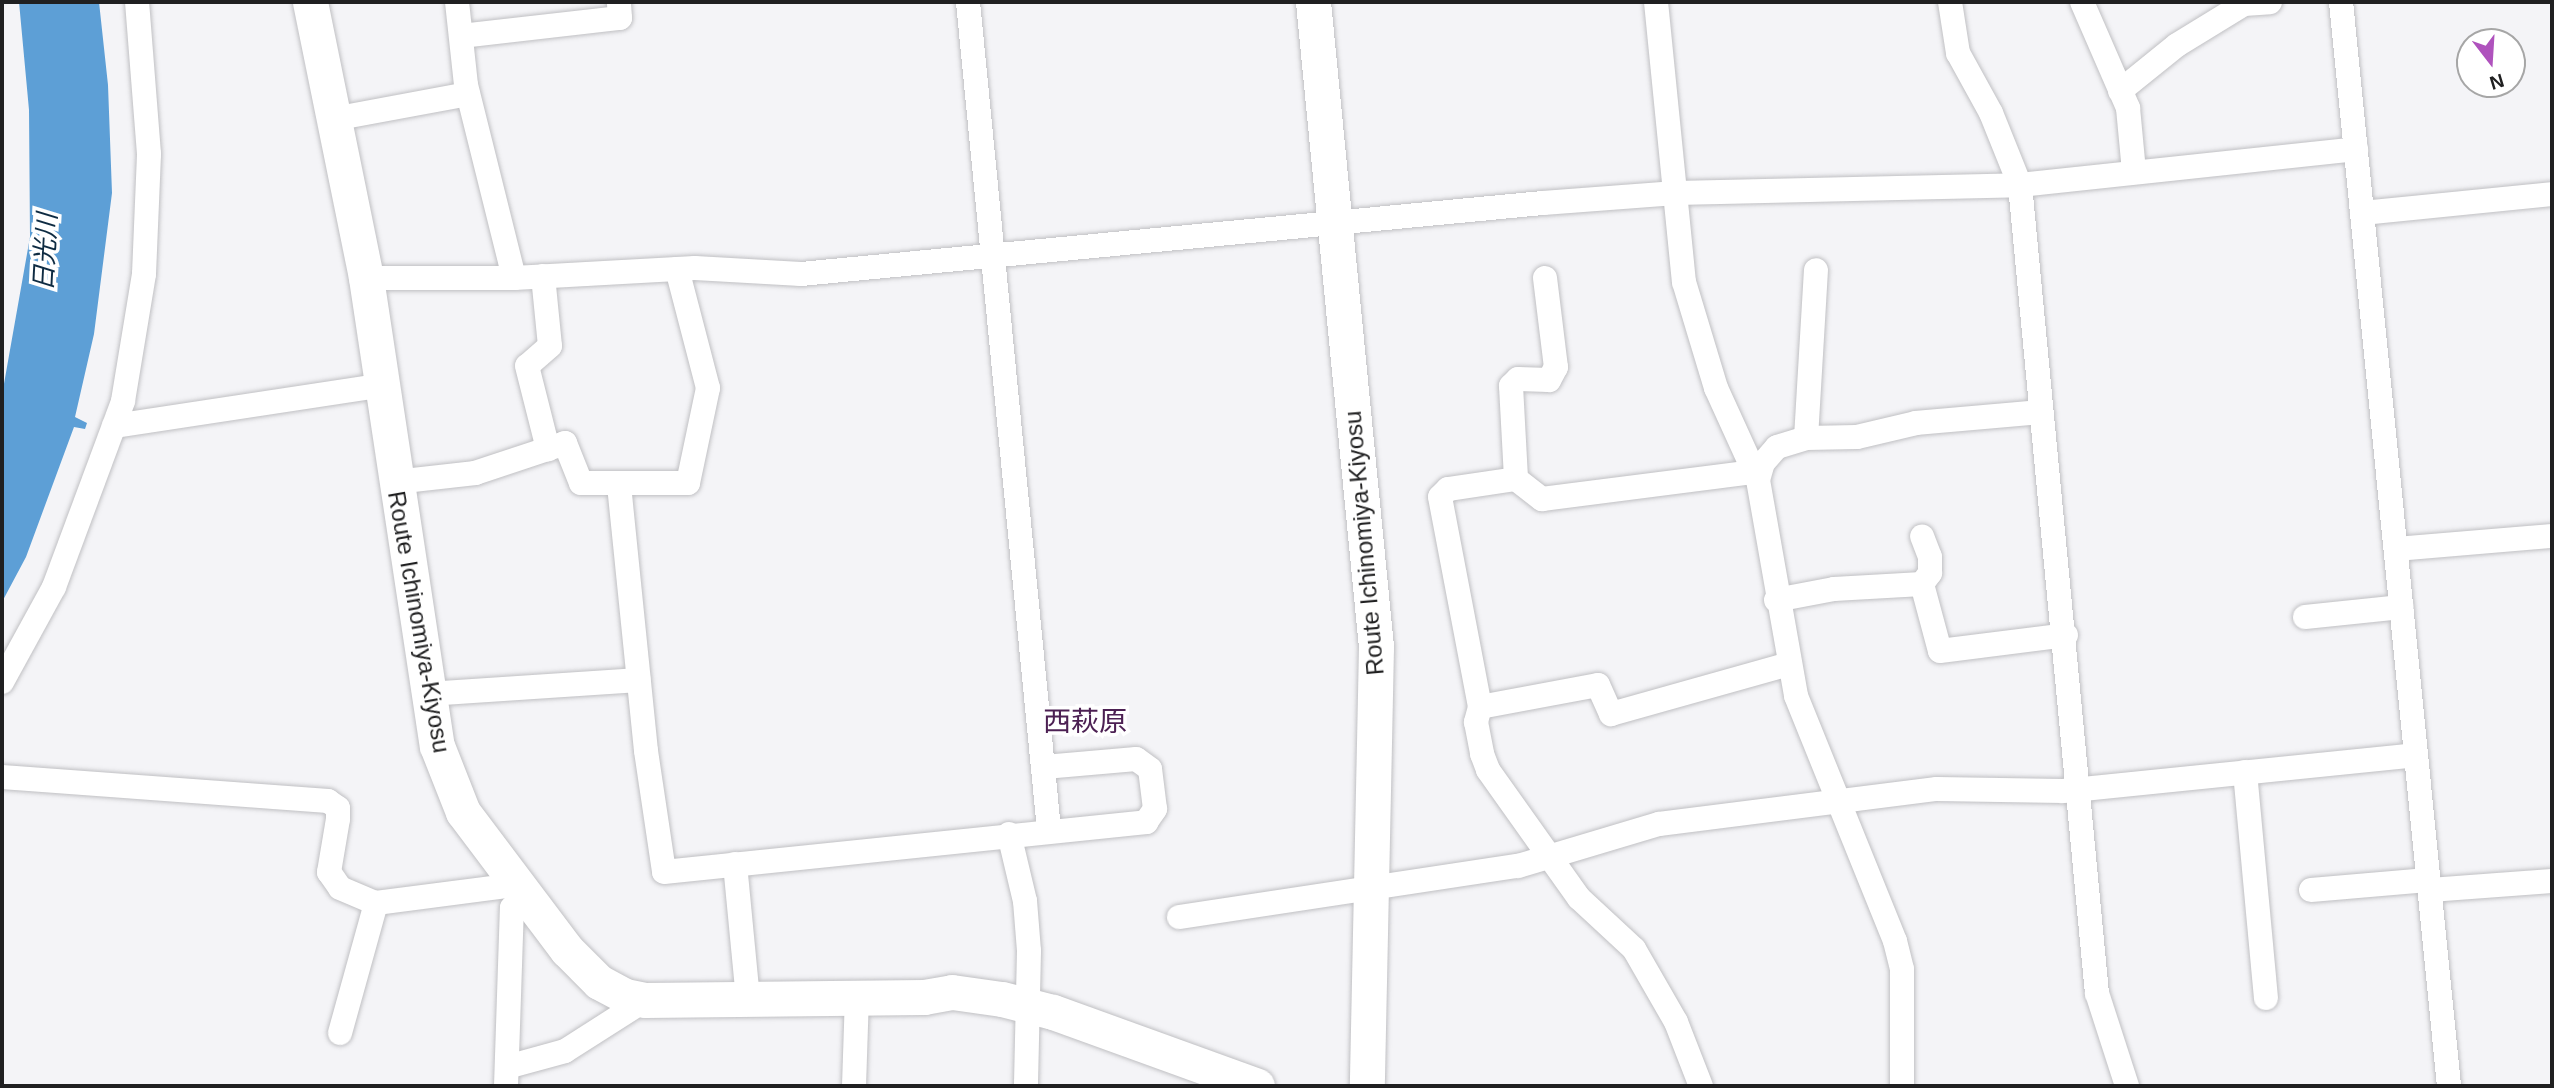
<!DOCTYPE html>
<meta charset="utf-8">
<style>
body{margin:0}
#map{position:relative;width:2554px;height:1088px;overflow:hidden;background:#f4f4f7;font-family:Helvetica,"Noto Sans JP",sans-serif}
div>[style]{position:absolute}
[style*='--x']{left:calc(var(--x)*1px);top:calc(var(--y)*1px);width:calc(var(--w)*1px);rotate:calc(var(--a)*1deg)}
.water>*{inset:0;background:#5d9fd6}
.roads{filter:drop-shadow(0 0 2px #c0c0c3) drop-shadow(0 0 2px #c0c0c3)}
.street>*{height:24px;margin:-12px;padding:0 12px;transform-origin:12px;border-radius:12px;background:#fff}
.secondary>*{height:35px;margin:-17.5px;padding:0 17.5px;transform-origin:17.5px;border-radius:17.5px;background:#fff}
span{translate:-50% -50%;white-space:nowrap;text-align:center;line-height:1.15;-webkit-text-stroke:7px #fff;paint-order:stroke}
.street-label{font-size:24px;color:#202021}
.water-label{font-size:26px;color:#0e2b42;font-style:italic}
.quarter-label{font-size:28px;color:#4c2053}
.frame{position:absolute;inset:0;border:4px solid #202021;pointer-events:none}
.north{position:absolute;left:2456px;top:28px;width:70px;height:70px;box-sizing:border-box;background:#fff;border:2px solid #a6a6a6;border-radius:50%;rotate:163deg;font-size:19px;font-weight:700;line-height:28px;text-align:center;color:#202021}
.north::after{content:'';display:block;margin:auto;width:24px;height:32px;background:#af52bd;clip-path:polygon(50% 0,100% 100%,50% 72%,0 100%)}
</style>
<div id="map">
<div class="water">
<div style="clip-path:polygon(19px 2px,99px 2px,108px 85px,112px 193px,94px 334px,75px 417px,87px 423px,85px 429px,74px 427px,26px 557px,2px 602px,2px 395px,30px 237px,29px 110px)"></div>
</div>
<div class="roads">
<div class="street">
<div style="--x:457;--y:2;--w:83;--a:83.8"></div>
<div style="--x:466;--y:85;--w:199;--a:76"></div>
<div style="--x:968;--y:2;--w:831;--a:84.41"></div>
<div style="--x:1656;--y:2;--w:281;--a:84.3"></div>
<div style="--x:1684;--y:282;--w:111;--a:73.2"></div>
<div style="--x:1716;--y:388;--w:101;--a:65.5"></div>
<div style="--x:1758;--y:480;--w:219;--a:80"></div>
<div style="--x:1796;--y:696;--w:264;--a:68"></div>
<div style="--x:1895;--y:941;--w:29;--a:76"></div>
<div style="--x:1902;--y:969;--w:117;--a:90"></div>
<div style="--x:1950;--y:2;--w:52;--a:81.1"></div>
<div style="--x:1958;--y:53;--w:68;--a:61.2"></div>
<div style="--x:1991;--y:113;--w:78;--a:68.1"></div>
<div style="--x:2020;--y:185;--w:812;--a:84.56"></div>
<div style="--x:2097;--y:993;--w:98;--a:72.1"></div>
<div style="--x:2082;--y:2;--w:116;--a:66.5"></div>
<div style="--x:2128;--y:108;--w:64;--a:84.6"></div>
<div style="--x:2341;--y:2;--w:1089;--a:84.31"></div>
<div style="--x:461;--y:36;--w:160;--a:-6.5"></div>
<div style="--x:620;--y:18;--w:16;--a:-94"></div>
<div style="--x:2120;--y:91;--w:73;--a:-38.9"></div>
<div style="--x:2177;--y:45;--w:79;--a:-31.5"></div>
<div style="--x:2244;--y:4;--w:26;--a:-4"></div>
<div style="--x:333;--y:119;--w:137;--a:-10.5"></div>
<div style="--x:2362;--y:213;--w:191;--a:-5.7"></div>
<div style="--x:543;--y:276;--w:70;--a:84.3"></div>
<div style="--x:550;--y:346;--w:30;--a:139"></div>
<div style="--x:527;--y:366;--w:86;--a:75.8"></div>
<div style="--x:366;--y:278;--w:148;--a:0"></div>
<div style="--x:514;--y:278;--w:181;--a:-3.2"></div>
<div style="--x:695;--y:268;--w:106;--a:3.2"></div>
<div style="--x:801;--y:274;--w:745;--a:-5.47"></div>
<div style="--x:1543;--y:203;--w:133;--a:-4.3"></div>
<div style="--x:1676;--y:193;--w:344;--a:-1.3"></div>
<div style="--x:2020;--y:185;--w:338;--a:-6.1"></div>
<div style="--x:1545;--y:278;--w:90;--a:83"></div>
<div style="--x:1556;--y:367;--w:15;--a:118"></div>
<div style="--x:1549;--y:380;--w:31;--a:-178"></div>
<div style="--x:1518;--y:379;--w:10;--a:135"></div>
<div style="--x:1511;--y:386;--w:93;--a:86.9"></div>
<div style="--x:1516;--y:479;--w:33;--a:38"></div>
<div style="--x:1542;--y:499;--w:214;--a:-7.3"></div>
<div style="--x:114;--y:426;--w:269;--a:-8.6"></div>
<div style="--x:1806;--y:438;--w:168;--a:-86.6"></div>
<div style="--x:1516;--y:479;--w:69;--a:171.6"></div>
<div style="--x:1448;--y:489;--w:11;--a:135"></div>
<div style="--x:1440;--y:497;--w:214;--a:79.2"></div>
<div style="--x:1480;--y:707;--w:16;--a:105"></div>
<div style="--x:1476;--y:722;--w:33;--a:79"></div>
<div style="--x:1482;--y:754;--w:17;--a:69"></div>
<div style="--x:1488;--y:770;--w:157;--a:54.6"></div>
<div style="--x:1579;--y:898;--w:75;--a:42.8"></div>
<div style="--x:1634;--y:949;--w:84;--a:60.1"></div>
<div style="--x:1676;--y:1022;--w:69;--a:68.7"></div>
<div style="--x:1758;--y:480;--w:18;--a:-74"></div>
<div style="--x:1763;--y:463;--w:21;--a:-49"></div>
<div style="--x:1777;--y:447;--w:30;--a:-17"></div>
<div style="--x:1806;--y:438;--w:51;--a:-1.1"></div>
<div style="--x:1857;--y:437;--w:61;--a:-13.3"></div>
<div style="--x:1916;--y:423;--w:125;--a:-5"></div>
<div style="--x:395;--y:482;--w:81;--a:-6.4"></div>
<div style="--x:475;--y:473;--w:95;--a:-18.4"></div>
<div style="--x:565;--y:443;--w:43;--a:68.2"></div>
<div style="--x:581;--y:483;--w:107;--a:0"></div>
<div style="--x:688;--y:483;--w:97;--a:-78.1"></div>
<div style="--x:708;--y:388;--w:123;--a:-104.6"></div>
<div style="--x:619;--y:485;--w:267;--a:84.2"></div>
<div style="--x:646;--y:751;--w:122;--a:81.5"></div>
<div style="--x:664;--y:872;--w:485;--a:-5.9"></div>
<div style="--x:1146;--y:822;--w:16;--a:-55"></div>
<div style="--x:1155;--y:809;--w:40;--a:-97.1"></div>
<div style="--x:1150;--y:769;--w:17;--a:-144"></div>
<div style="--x:1136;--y:759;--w:92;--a:175"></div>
<div style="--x:2396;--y:549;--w:157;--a:-4.8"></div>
<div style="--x:1922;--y:584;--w:69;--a:75"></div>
<div style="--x:1940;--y:651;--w:127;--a:-7.2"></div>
<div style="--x:1776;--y:600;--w:59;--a:-10.7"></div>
<div style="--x:1834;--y:589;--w:88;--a:-3.3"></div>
<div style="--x:1922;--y:584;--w:14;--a:-54"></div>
<div style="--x:1930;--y:573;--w:16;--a:-90"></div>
<div style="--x:1930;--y:557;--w:22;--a:-111"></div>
<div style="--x:2305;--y:617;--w:97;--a:-5.9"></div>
<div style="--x:2;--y:682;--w:108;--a:-61.3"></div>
<div style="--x:54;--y:587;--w:198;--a:-69.6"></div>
<div style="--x:123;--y:401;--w:129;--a:-80.6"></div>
<div style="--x:144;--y:274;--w:120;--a:-87.6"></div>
<div style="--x:149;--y:154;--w:152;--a:-94.5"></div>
<div style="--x:428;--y:694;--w:211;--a:-3.8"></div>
<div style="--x:1480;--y:707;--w:120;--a:-10.6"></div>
<div style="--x:1598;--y:685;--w:32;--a:66"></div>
<div style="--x:1611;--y:714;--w:185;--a:-15.7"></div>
<div style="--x:2245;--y:772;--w:227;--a:84.7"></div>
<div style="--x:2;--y:777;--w:327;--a:4.2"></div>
<div style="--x:328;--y:801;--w:12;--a:35"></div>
<div style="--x:338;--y:808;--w:11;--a:90"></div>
<div style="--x:338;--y:819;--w:54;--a:99.6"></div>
<div style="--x:329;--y:872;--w:19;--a:55"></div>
<div style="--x:340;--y:888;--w:39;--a:23"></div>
<div style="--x:376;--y:903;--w:139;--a:-7.4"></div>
<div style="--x:1009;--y:834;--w:69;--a:76.6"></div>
<div style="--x:1025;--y:901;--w:50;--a:85.4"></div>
<div style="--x:1029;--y:951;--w:135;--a:91.3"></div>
<div style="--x:735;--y:864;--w:136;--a:84.5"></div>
<div style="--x:2311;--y:890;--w:117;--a:-4.9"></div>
<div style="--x:2430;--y:890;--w:122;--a:-4.2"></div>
<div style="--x:1179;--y:917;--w:343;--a:-8.6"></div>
<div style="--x:1518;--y:866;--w:147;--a:-16.6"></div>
<div style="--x:1659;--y:824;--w:280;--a:-7.2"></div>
<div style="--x:1937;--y:789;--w:126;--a:0.9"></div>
<div style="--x:2063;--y:791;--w:354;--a:-5.8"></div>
<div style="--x:340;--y:1033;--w:135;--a:-74.5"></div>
<div style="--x:507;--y:1067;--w:60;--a:-15.4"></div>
<div style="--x:565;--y:1051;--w:95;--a:-32.5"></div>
<div style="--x:506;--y:1086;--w:178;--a:-88.1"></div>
<div style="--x:512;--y:908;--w:16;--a:-45"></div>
<div style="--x:854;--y:1086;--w:89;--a:-88.1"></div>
</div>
<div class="secondary">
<div style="--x:310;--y:2;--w:282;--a:78.5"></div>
<div style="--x:366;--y:278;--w:473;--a:81.4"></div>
<div style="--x:437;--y:746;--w:71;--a:68.5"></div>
<div style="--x:463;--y:812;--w:173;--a:53"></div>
<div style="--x:567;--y:950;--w:45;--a:45"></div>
<div style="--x:599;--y:982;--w:30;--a:28"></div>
<div style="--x:625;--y:996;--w:20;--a:11"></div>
<div style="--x:645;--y:1000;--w:279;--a:-0.6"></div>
<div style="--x:924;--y:997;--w:28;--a:-10"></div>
<div style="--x:952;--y:992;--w:50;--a:8"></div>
<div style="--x:1002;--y:999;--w:53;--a:14.3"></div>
<div style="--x:1053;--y:1012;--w:217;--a:19.9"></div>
<div style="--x:1313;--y:2;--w:648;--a:84.42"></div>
<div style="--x:1376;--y:647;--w:439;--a:91.2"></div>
</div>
</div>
<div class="street-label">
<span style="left:1364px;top:543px;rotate:-95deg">Route Ichinomiya-Kiyosu</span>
<span style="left:419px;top:622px;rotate:80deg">Route Ichinomiya-Kiyosu</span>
</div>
<div class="water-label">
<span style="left:46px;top:252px;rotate:-87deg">日光川</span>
</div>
<div class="quarter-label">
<span style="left:1085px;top:722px">西萩原</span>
</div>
<div class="frame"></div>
<div class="north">N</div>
</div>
